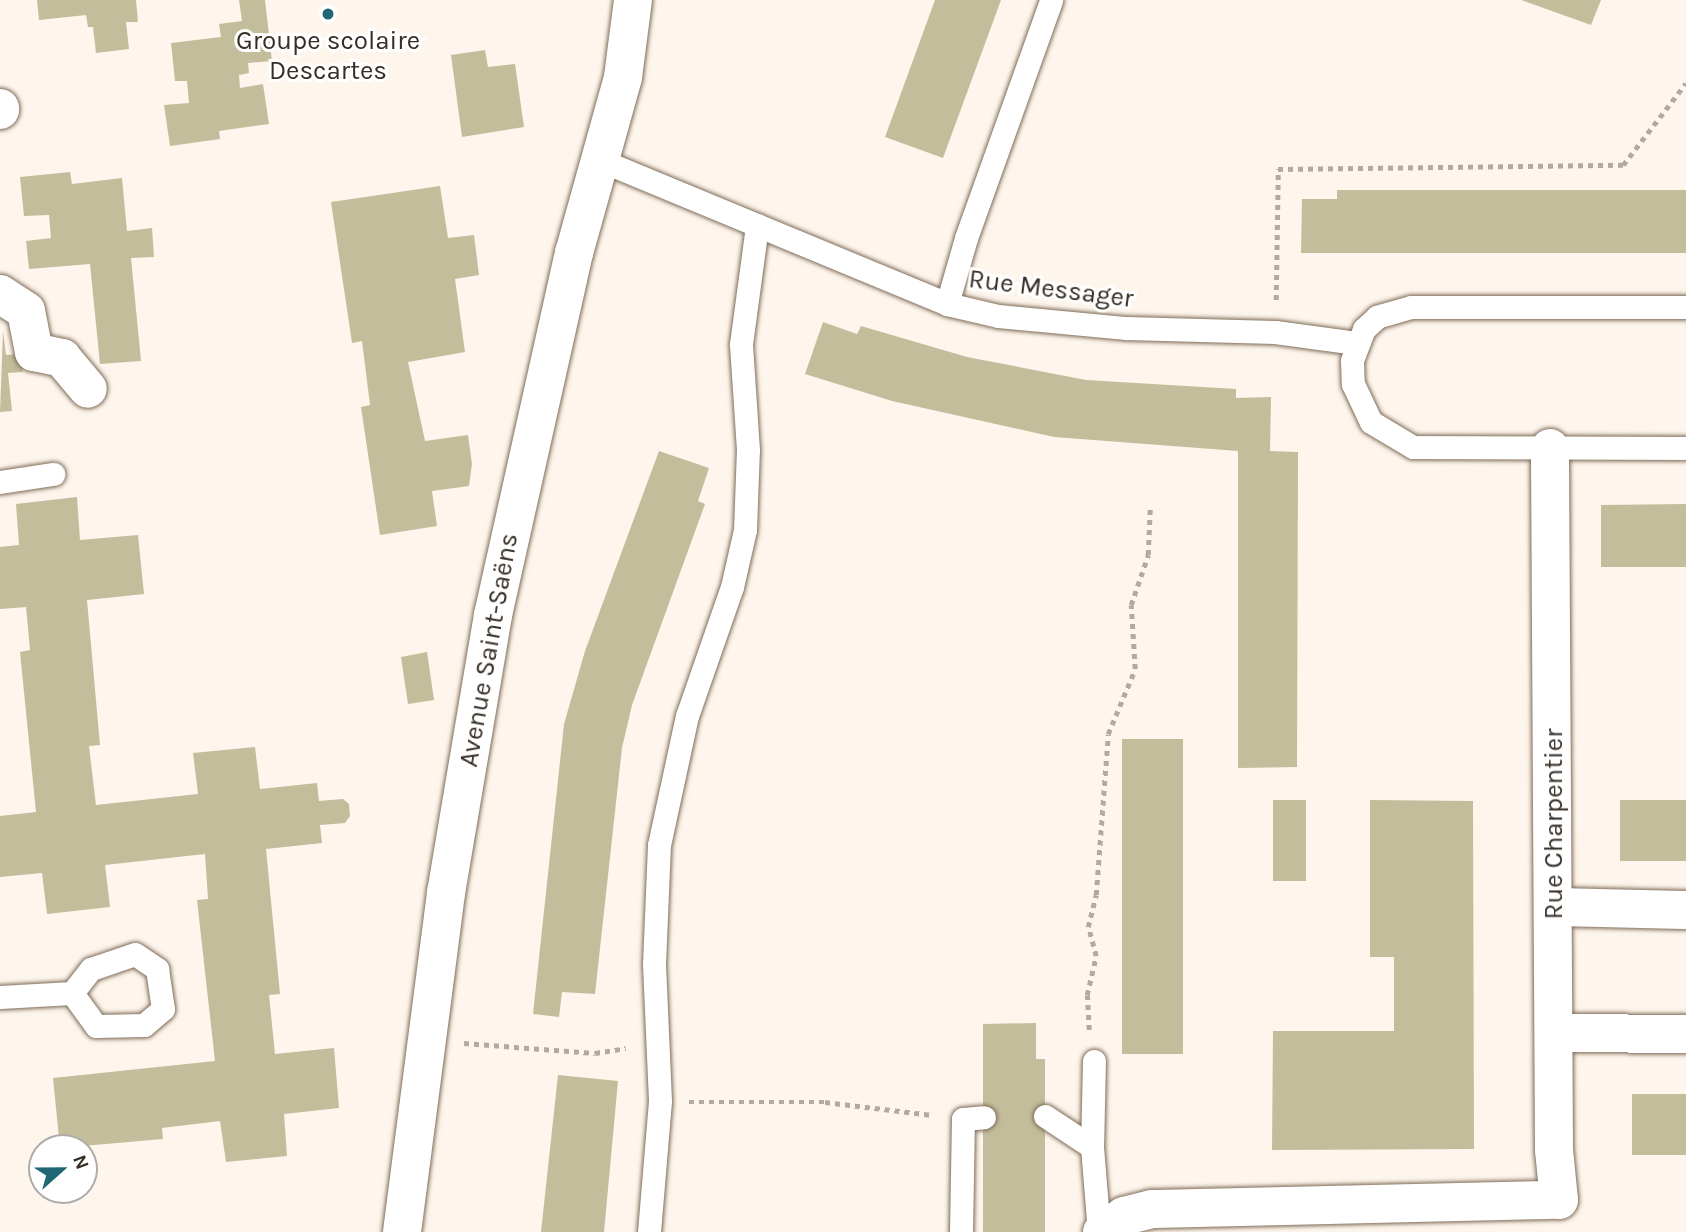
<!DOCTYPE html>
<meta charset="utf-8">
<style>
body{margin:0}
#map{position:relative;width:1686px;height:1232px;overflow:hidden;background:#fef5ec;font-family:Karla,sans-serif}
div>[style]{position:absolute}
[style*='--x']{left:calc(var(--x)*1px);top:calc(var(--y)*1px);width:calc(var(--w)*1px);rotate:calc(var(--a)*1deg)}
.building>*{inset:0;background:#c3bd9b}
.path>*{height:4.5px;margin-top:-2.25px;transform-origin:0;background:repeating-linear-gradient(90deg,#b2a9a0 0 5px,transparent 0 10px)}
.roads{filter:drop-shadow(0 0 2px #7e6c58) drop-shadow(0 0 2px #7e6c58)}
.lane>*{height:23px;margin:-11.5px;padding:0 11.5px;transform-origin:11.5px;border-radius:11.5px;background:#fff}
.street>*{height:38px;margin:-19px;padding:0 19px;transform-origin:19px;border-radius:19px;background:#fff}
.secondary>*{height:38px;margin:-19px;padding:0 19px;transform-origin:19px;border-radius:19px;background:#fff}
.dots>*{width:19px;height:19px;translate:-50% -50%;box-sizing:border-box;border:4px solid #fff;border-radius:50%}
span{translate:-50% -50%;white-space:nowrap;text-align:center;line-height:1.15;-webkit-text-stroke:6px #fff;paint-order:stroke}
.poi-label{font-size:26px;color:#362e26}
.street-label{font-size:26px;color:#362e26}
.north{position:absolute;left:28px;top:1134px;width:70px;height:70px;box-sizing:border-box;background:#fff;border:2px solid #afaba8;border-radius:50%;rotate:69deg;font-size:19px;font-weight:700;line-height:28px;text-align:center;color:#362e26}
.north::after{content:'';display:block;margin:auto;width:24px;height:32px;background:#1f6775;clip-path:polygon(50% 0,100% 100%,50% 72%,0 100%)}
</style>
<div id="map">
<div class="building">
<div style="clip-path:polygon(37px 0,136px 0,138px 22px,126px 22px,129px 49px,96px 53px,93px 27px,88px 27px,86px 15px,39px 20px)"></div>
<div style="clip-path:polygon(239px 0,265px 0,272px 61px,248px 63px,249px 73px,239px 75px,240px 88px,263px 84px,269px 124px,219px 131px,220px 139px,170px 146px,164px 105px,189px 103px,187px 81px,175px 81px,171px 43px,221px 37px,219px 24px,242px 21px)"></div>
<div style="clip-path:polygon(935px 0,1001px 0,943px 158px,885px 137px)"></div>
<div style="clip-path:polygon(1521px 0,1601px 0,1591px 25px)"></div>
<div style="clip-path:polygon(485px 50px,488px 67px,515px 64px,524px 127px,462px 137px,451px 55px)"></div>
<div style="clip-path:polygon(70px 172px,72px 184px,122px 178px,127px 231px,152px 228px,154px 257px,131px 258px,141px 361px,100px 364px,90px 264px,29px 269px,26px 241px,51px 238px,49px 215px,24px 216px,20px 177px)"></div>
<div style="clip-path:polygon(440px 186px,448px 238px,474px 235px,479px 275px,455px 279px,465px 352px,408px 362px,425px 441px,468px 435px,472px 464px,469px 486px,432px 491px,437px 526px,380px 535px,361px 407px,370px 405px,362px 341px,352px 343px,331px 202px)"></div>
<div style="clip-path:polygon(1337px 190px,1686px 190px,1686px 253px,1301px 253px,1302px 199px,1337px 199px)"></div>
<div style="clip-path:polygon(823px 322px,857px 334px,861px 326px,967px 357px,1086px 380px,1236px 389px,1236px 398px,1271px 397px,1270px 451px,1298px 452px,1297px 767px,1238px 768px,1238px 451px,1054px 437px,892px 401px,805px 374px)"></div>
<div style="clip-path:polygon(3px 331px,6px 355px,20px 354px,23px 372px,8px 373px,12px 411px,0 412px)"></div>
<div style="clip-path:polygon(659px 451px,709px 468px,698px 501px,705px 504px,632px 705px,622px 748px,595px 994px,562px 992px,559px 1017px,533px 1014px,564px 724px,585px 651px)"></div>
<div style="clip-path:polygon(77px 497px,80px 540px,138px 535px,144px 594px,87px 600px,100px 745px,89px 746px,96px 805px,198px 794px,193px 753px,255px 747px,260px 789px,317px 783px,319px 801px,343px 799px,349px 804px,350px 816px,345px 823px,320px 825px,322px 843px,266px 849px,280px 994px,269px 995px,275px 1054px,334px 1048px,339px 1108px,284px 1114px,287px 1156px,226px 1162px,220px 1121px,162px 1128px,163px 1139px,60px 1148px,53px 1078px,215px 1061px,197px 900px,208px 899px,205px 854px,105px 865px,110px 907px,47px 914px,42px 873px,0 877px,0 816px,36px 812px,20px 652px,30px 650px,26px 607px,0 609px,0 547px,19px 545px,16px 504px)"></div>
<div style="clip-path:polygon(1686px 504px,1686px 567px,1601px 567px,1601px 505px)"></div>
<div style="clip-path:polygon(427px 652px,434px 700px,408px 704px,401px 657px)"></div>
<div style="clip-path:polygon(1122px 739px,1183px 739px,1183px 1054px,1122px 1054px)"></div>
<div style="clip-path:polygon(1273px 800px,1306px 800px,1306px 881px,1273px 881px)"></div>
<div style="clip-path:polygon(1370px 800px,1473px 801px,1474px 1149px,1272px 1150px,1273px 1031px,1394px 1031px,1394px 957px,1370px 957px)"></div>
<div style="clip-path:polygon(1620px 800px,1686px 800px,1686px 861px,1620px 861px)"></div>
<div style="clip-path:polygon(1036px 1023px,1036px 1059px,1045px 1059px,1045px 1232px,983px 1232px,983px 1024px)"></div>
<div style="clip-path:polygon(558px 1075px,618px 1081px,604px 1232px,541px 1232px)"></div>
<div style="clip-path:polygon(1632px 1094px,1686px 1094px,1686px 1155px,1632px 1155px)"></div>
</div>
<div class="path">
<div style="--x:1276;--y:300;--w:131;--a:-89.1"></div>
<div style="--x:1278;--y:169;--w:345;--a:-0.7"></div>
<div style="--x:1623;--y:165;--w:103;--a:-52.5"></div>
<div style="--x:1089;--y:1030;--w:35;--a:-93"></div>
<div style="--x:1087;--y:995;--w:40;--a:-77"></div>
<div style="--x:1096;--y:956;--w:30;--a:-105"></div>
<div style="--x:1088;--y:927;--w:33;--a:-76"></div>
<div style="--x:1096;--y:895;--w:161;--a:-85.7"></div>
<div style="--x:1108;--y:734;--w:70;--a:-67.4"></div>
<div style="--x:1135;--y:669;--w:64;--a:-93.6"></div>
<div style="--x:1131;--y:605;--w:53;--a:-71.2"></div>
<div style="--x:1148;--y:555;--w:46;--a:-87.5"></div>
<div style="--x:464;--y:1043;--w:131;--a:4.4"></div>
<div style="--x:595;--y:1053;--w:31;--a:-9"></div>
<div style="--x:689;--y:1102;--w:136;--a:0"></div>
<div style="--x:825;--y:1102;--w:108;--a:6.9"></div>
</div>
<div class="roads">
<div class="lane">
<div style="--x:600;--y:160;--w:376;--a:22.5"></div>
<div style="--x:947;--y:304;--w:52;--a:13.2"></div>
<div style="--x:998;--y:316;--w:129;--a:5.4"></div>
<div style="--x:1126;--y:328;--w:149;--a:1.5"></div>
<div style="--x:1275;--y:332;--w:82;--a:7.7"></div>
<div style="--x:947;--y:304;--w:69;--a:-73.9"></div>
<div style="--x:966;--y:238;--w:253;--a:-70.3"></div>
<div style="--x:1686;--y:307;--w:275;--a:180"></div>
<div style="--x:1411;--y:307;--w:35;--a:164"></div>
<div style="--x:1377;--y:317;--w:18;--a:137"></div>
<div style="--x:1364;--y:329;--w:34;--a:111"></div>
<div style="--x:1352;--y:361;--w:23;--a:88"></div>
<div style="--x:1353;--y:384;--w:42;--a:64.7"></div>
<div style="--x:1371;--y:422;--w:49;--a:30.8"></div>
<div style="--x:1413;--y:447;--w:273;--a:0.2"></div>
<div style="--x:0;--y:482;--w:54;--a:-8.6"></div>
<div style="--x:0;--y:997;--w:72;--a:-3.2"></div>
<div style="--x:72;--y:993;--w:31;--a:-52"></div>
<div style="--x:91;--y:969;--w:46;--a:-18.8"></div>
<div style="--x:135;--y:954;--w:27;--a:34"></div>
<div style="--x:157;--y:969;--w:40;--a:81.5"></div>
<div style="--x:163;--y:1009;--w:25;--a:140"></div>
<div style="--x:144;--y:1025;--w:48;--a:178.8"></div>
<div style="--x:96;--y:1026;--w:41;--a:-126"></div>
<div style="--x:1094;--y:1061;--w:86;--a:91.3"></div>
<div style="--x:1092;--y:1147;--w:85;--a:85.3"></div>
<div style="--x:1045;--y:1116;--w:56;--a:33.4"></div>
<div style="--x:649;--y:1232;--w:131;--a:-85.2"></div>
<div style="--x:660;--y:1101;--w:137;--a:-92.5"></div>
<div style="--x:654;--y:964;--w:119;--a:-87.6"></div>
<div style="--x:659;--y:845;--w:132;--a:-77.8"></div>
<div style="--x:687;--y:716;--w:137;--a:-70.8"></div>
<div style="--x:732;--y:587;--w:58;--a:-77.2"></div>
<div style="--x:745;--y:530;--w:80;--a:-87.9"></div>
<div style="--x:748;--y:450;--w:106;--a:-93.8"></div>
<div style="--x:741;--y:344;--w:120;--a:-82.3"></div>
<div style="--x:961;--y:1232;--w:113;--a:-89"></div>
<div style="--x:963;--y:1119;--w:21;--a:-5"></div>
</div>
<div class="street">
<div style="--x:0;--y:108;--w:2;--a:90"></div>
<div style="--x:0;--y:294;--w:31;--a:33"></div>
<div style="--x:26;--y:311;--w:42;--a:79"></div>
<div style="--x:34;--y:352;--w:29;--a:12"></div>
<div style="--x:62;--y:358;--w:40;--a:50"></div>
<div style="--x:1555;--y:907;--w:131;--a:1.3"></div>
<div style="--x:1555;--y:1033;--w:131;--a:0.4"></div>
<div style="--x:1102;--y:1232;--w:27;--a:-36"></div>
<div style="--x:1124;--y:1216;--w:29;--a:-14"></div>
<div style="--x:1152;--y:1209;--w:407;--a:-1.3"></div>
<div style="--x:1559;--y:1200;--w:50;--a:-95.7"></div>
<div style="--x:1554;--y:1150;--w:702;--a:-90.33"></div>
</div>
<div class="secondary">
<div style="--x:402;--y:1232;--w:342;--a:-82.6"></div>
<div style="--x:446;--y:893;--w:282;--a:-80.4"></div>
<div style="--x:493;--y:615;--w:371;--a:-77.4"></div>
<div style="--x:574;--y:253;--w:183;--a:-74.4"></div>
<div style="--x:623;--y:77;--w:78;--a:-82.6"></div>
</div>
</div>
<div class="dots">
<div style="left:328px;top:14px;background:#1f6775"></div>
</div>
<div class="poi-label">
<span style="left:328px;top:56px">Groupe scolaire<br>Descartes</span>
</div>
<div class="street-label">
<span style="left:1051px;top:289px;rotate:7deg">Rue Messager</span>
<span style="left:489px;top:650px;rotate:-80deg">Avenue Saint-Saëns</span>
<span style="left:1554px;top:824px;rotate:-90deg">Rue Charpentier</span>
</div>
<div class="north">N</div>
</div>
